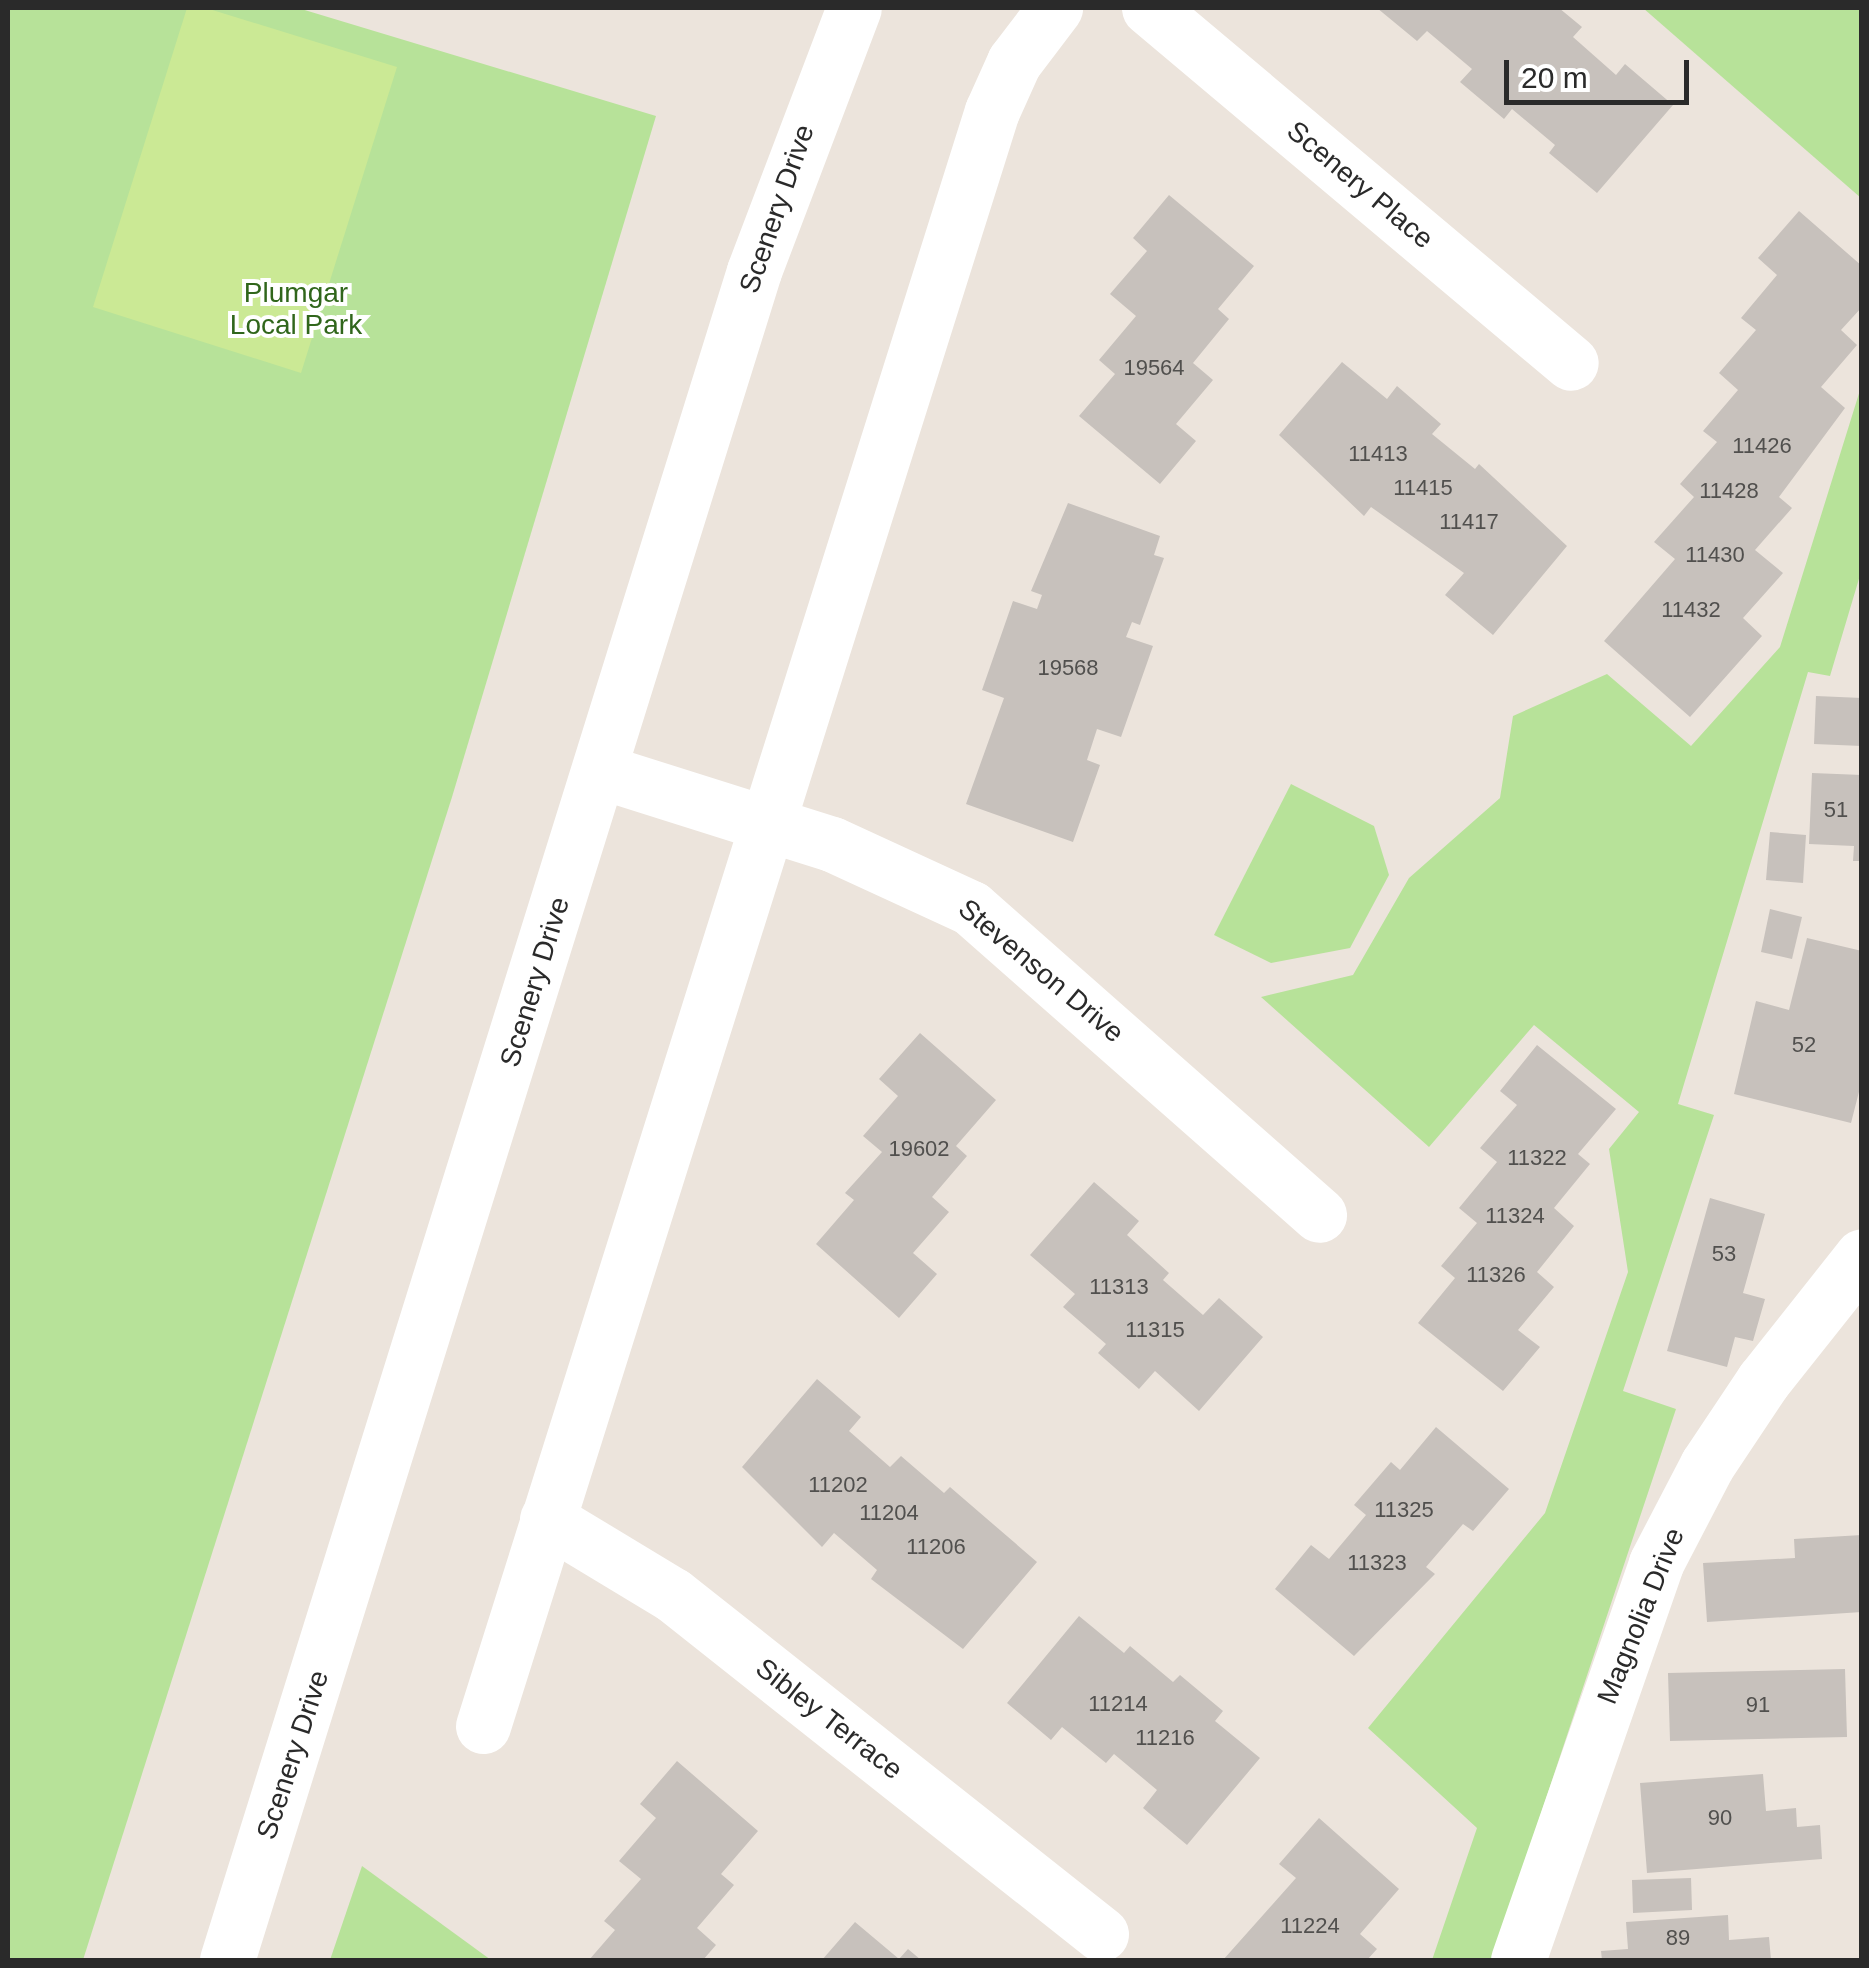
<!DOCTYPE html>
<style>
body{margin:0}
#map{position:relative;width:1869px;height:1968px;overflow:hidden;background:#ece4dc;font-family:Arial,sans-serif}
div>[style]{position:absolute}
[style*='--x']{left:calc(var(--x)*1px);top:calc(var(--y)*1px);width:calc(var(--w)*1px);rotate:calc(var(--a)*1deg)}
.green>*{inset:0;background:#b7e299}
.pitch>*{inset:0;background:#cbe995}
.building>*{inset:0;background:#c7c1bc}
.minor>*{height:55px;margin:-27.5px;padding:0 27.5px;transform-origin:27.5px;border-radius:27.5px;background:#fff}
span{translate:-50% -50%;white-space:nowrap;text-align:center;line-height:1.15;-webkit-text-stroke:8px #fff;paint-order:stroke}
.number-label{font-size:22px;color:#51504e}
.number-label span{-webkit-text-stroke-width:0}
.street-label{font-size:28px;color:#2a2a2a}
.park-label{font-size:28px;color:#30661b}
.frame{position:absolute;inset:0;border:10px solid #2a2a2a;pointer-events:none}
.scale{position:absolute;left:1504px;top:60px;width:185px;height:45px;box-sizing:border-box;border:5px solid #2a2a2a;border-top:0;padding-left:12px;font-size:30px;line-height:35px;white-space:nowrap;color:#2a2a2a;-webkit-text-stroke:8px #fff;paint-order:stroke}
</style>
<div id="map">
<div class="green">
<div style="clip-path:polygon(8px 8px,298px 8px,656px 116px,452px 797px,83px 1960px,8px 1960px)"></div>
<div style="clip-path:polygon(1643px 8px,1861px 8px,1861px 198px)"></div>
<div style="clip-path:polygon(1861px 387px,1861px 572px,1830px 676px,1808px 672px,1678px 1104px,1714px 1115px,1623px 1391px,1676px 1409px,1492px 1960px,1432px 1960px,1477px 1828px,1368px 1728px,1545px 1513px,1628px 1272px,1609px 1149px,1639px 1112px,1534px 1025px,1429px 1147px,1261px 997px,1353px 975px,1409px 878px,1500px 798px,1513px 716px,1607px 674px,1691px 746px,1780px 647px)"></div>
<div style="clip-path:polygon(1291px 784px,1374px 826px,1389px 875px,1350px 948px,1271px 963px,1214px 935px)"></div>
<div style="clip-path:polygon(362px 1866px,491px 1960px,330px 1960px)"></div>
</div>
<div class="pitch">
<div style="clip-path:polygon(187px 8px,206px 8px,397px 67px,301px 373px,93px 307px)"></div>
</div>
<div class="building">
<div style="clip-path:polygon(1377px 8px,1559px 8px,1582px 27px,1573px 37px,1616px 75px,1625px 64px,1673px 105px,1597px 193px,1549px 153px,1555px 145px,1512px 109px,1504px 119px,1460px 82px,1472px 69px,1427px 31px,1417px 41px)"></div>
<div style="clip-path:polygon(1169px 195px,1254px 266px,1218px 309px,1229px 319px,1193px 363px,1213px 380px,1176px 424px,1196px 441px,1160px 484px,1079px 416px,1115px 374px,1099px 360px,1136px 316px,1110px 294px,1147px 251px,1133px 238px)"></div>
<div style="clip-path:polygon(1799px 211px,1862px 266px,1862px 307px,1841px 330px,1857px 345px,1821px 387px,1845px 408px,1779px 497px,1792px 508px,1755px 550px,1783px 573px,1743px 618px,1762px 636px,1690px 717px,1604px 641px,1675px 559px,1654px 542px,1694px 497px,1680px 484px,1717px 442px,1703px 431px,1738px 390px,1719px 373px,1756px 330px,1741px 318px,1777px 275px,1758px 258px)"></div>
<div style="clip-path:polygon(1342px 362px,1387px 399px,1397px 386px,1441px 424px,1432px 434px,1475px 469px,1479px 464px,1567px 546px,1493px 635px,1445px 595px,1464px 573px,1371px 507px,1364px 516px,1279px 435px)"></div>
<div style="clip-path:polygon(1068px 503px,1160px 536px,1154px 555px,1164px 558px,1140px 625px,1132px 622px,1126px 637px,1153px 646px,1121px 737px,1097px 729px,1087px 760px,1100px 765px,1073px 842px,966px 804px,1004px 698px,982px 690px,1013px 601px,1037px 609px,1042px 595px,1031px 591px)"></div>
<div style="clip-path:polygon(1816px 696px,1862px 698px,1862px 746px,1814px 744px)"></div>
<div style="clip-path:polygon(1812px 773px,1862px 775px,1862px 861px,1853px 861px,1854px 846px,1809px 844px)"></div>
<div style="clip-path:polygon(1770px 832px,1806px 835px,1803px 883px,1766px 880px)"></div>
<div style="clip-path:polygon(1770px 909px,1802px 917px,1792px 959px,1761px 952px)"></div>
<div style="clip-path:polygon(1807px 938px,1862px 951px,1862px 1080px,1851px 1123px,1734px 1094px,1756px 1001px,1789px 1010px)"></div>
<div style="clip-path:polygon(920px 1033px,996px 1100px,956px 1146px,967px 1156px,932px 1197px,949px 1212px,913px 1253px,937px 1274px,899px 1318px,816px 1244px,854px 1200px,845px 1193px,882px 1152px,863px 1136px,898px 1096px,879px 1079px)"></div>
<div style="clip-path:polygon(1537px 1045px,1616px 1109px,1578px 1154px,1590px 1164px,1554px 1208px,1574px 1226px,1537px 1272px,1554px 1287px,1518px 1330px,1540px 1347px,1503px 1391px,1418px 1323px,1455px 1278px,1441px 1266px,1477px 1223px,1459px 1208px,1497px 1162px,1480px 1148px,1517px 1105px,1500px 1091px)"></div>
<div style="clip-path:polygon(1094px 1182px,1139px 1221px,1127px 1235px,1169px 1273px,1163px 1280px,1203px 1315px,1219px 1298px,1263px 1337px,1199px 1411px,1155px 1371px,1139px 1389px,1098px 1353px,1106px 1344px,1063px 1307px,1075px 1294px,1030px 1255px)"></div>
<div style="clip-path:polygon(1710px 1198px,1765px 1214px,1743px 1293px,1765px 1299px,1753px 1341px,1735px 1337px,1727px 1367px,1667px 1351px)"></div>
<div style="clip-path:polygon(817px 1379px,861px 1417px,849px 1431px,890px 1467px,901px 1456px,944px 1493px,950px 1487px,1037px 1562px,963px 1649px,871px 1579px,877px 1570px,834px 1533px,822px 1547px,742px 1467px)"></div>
<div style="clip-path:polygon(1436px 1427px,1509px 1489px,1473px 1531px,1463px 1524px,1426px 1567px,1435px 1574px,1354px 1656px,1275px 1589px,1311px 1545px,1329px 1559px,1366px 1515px,1354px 1505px,1391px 1462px,1400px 1470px)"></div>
<div style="clip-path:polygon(1862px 1535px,1862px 1612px,1707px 1622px,1703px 1563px,1795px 1558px,1794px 1539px)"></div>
<div style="clip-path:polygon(1079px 1616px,1124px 1653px,1130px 1646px,1173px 1682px,1180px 1675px,1223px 1711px,1215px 1721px,1260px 1758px,1187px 1845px,1143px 1808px,1157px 1790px,1114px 1754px,1106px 1763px,1062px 1727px,1051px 1740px,1007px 1703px)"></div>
<div style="clip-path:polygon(1845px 1669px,1847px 1737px,1670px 1741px,1668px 1673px)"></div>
<div style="clip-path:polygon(677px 1761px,758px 1831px,721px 1874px,734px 1885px,697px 1928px,716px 1945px,703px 1960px,589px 1960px,615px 1930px,604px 1921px,641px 1879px,619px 1861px,656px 1818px,640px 1804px)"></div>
<div style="clip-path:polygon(1763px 1774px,1766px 1811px,1796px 1808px,1797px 1827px,1820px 1825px,1822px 1859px,1647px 1873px,1640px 1783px)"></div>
<div style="clip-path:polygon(1319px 1818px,1399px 1889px,1360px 1934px,1377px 1949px,1367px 1960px,1223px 1960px,1296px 1878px,1279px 1864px)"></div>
<div style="clip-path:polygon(1691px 1878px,1692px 1910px,1633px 1913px,1632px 1880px)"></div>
<div style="clip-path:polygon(1728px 1915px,1729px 1940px,1769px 1937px,1771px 1960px,1602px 1960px,1601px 1951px,1628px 1949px,1626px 1922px)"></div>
<div style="clip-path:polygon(855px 1922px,899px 1959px,908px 1949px,921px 1960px,822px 1960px)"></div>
</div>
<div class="minor">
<div style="--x:1149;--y:8;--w:551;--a:40.07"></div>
<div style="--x:600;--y:771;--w:243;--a:17.5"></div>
<div style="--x:832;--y:844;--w:153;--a:24.7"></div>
<div style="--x:971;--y:908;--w:464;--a:41.4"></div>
<div style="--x:547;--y:1519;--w:147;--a:31.1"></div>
<div style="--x:673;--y:1595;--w:546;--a:38.38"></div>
<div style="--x:483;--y:1726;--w:1693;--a:-72.51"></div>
<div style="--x:992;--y:111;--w:54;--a:-65.8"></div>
<div style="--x:1014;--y:62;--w:68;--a:-52.8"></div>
<div style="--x:227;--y:1960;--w:1769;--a:-72.67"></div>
<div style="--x:754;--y:271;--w:281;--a:-69.2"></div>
<div style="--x:1518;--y:1960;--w:420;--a:-70.8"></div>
<div style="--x:1656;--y:1563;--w:110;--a:-62.5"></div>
<div style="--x:1707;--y:1465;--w:101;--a:-56.3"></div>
<div style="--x:1763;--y:1381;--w:159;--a:-51.6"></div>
</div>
<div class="number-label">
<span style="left:1154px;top:368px">19564</span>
<span style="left:1762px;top:446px">11426</span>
<span style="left:1378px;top:454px">11413</span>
<span style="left:1423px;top:488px">11415</span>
<span style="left:1729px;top:491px">11428</span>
<span style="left:1469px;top:522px">11417</span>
<span style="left:1715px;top:555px">11430</span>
<span style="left:1691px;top:610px">11432</span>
<span style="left:1068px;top:668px">19568</span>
<span style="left:1836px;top:810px">51</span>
<span style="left:1804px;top:1045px">52</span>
<span style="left:919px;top:1149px">19602</span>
<span style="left:1537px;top:1158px">11322</span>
<span style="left:1515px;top:1216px">11324</span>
<span style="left:1724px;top:1254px">53</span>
<span style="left:1496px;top:1275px">11326</span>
<span style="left:1119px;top:1287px">11313</span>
<span style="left:1155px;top:1330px">11315</span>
<span style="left:838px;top:1485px">11202</span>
<span style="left:1404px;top:1510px">11325</span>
<span style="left:889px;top:1513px">11204</span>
<span style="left:936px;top:1547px">11206</span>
<span style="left:1377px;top:1563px">11323</span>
<span style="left:1118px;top:1704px">11214</span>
<span style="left:1758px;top:1705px">91</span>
<span style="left:1165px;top:1738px">11216</span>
<span style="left:1720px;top:1818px">90</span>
<span style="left:1310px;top:1926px">11224</span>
<span style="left:1678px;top:1938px">89</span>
</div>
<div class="street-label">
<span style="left:1360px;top:185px;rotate:40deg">Scenery Place</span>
<span style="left:777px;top:209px;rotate:-71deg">Scenery Drive</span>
<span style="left:1041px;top:971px;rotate:40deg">Stevenson Drive</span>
<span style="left:535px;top:982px;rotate:-73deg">Scenery Drive</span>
<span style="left:1641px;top:1616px;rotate:-68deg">Magnolia Drive</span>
<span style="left:829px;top:1719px;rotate:38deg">Sibley Terrace</span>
<span style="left:293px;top:1755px;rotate:-72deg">Scenery Drive</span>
</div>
<div class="park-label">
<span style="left:296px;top:309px">Plumgar<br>Local Park</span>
</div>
<div class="frame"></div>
<div class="scale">20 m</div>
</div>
